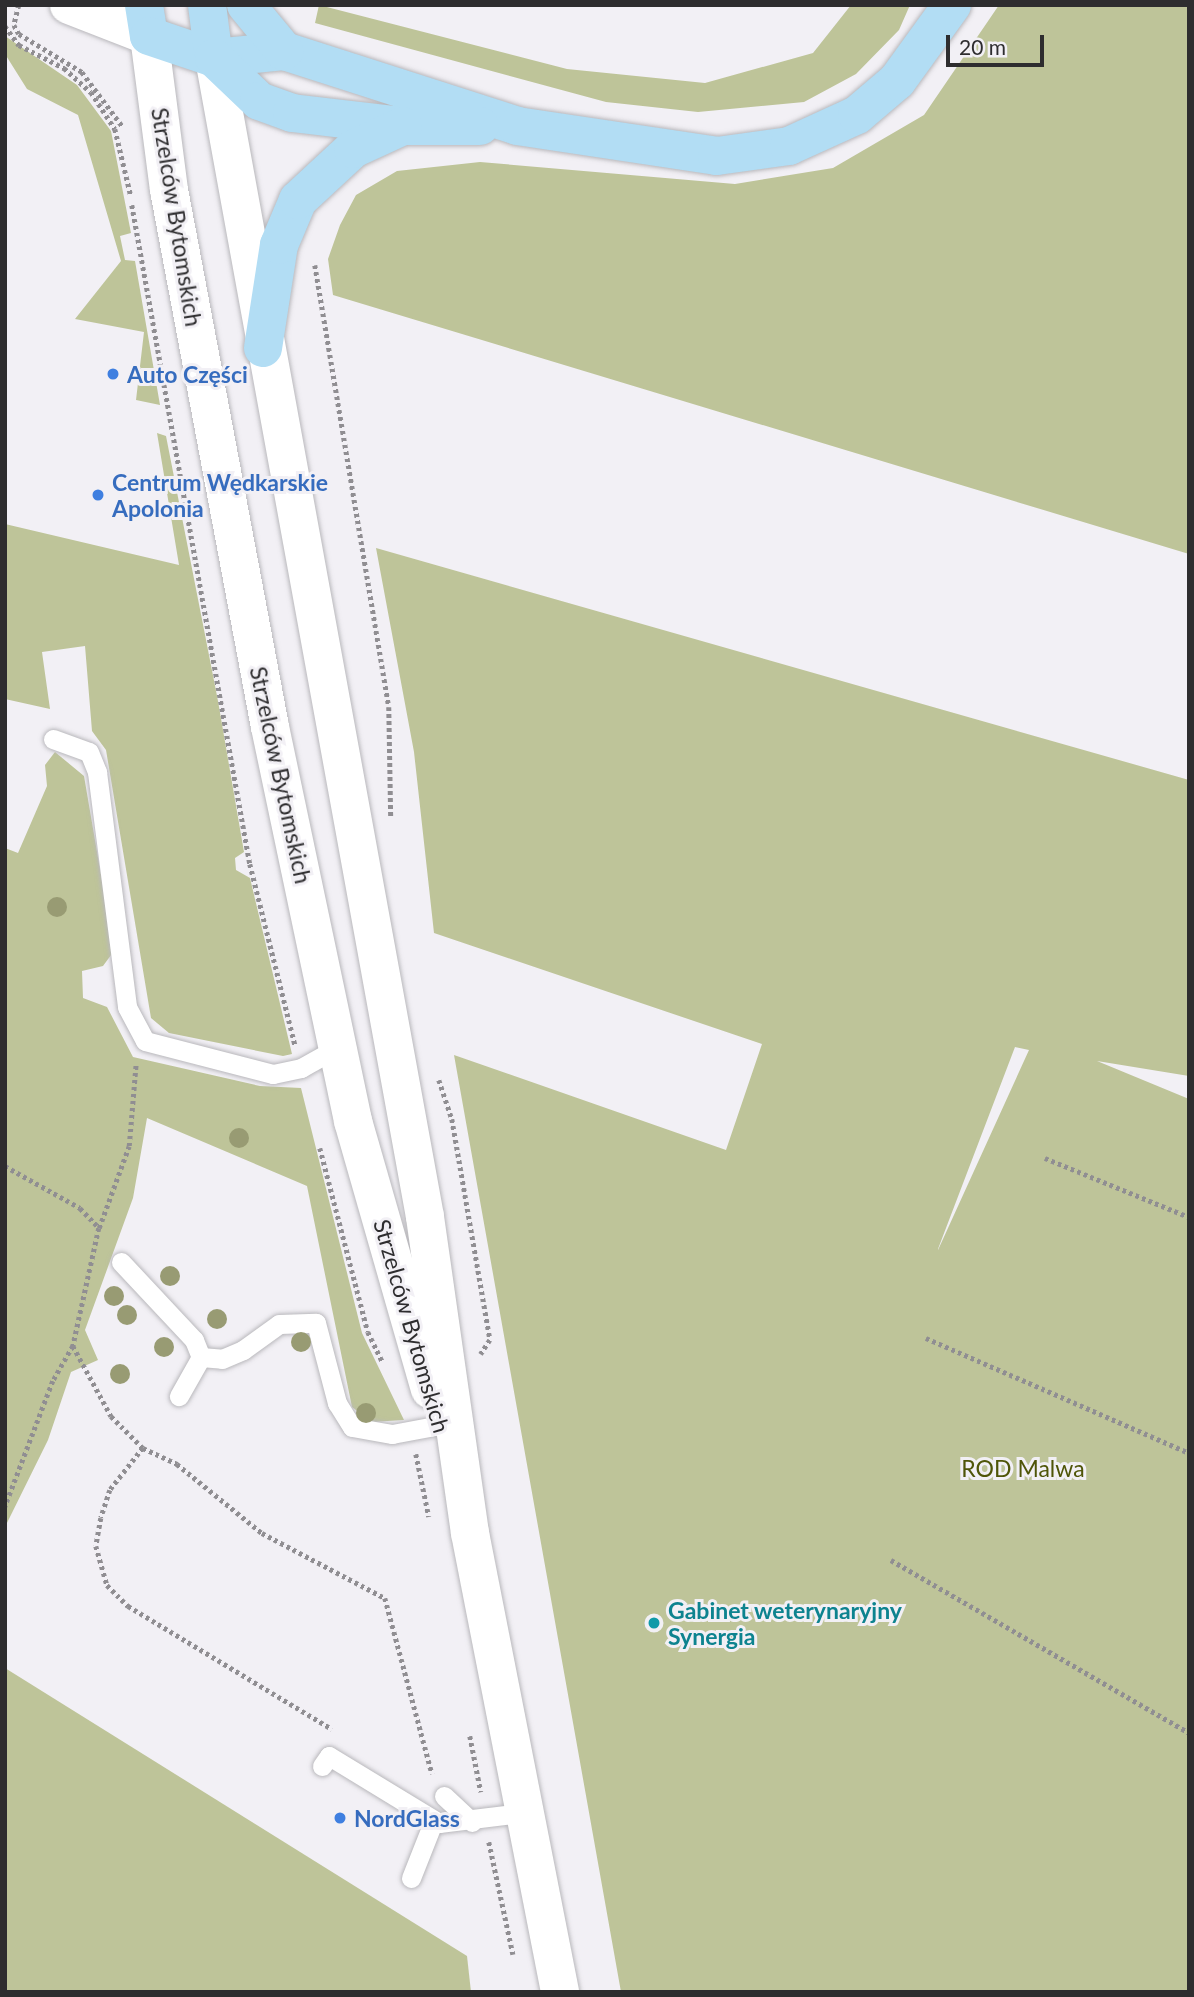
<!DOCTYPE html>
<meta charset="utf-8">
<style>
body{margin:0}
#map{position:relative;width:1194px;height:1997px;overflow:hidden;background:#f2f0f5;font-family:Lato,sans-serif}
div>[style]{position:absolute}
[style*='--x']{left:calc(var(--x)*1px);top:calc(var(--y)*1px);width:calc(var(--w)*1px);rotate:calc(var(--a)*1deg)}
.green>*{inset:0;background:#bec499}
.path>*{height:4.5px;margin-top:-2.25px;transform-origin:0;background:repeating-linear-gradient(90deg,#908e92 0 3.5px,transparent 0 7px)}
.roads{filter:drop-shadow(0 0 2px #b9b8bc) drop-shadow(0 0 2px #b9b8bc)}
.service>*{height:19px;margin:-9.5px;padding:0 9.5px;transform-origin:9.5px;border-radius:9.5px;background:#fff}
.minor>*{height:38px;margin:-19px;padding:0 19px;transform-origin:19px;border-radius:19px;background:#fff}
.secondary>*{height:38px;margin:-19px;padding:0 19px;transform-origin:19px;border-radius:19px;background:#fff}
.primary>*{height:38px;margin:-19px;padding:0 19px;transform-origin:19px;border-radius:19px;background:#b2ddf4}
.trees>*{width:20px;height:20px;margin:-10px;border-radius:50%;background:#989b73}
.dots>*{width:19px;height:19px;translate:-50% -50%;box-sizing:border-box;border:4px solid #f2f0f5;border-radius:50%}
span{translate:-50% -50%;white-space:nowrap;text-align:center;line-height:1.15;-webkit-text-stroke:6px #f2f0f5;paint-order:stroke}
.street-label{font-size:23px;color:#2e2d2f}
.shop-label{font-size:23px;color:#366cbe;font-weight:700}
.left{translate:0 -50%;text-align:left}
.park-label{font-size:23px;color:#4f5508}
.culture-label{font-size:23px;color:#0d838f;font-weight:700}
.frame{position:absolute;inset:0;border:7px solid #2e2d2f;pointer-events:none}
.scale{position:absolute;left:946px;top:35px;width:98px;height:32px;box-sizing:border-box;border:4px solid #2e2d2f;border-top:0;padding-left:9px;font-size:21px;line-height:24px;white-space:nowrap;color:#2e2d2f;-webkit-text-stroke:5px #f2f0f5;paint-order:stroke}
</style>
<div id="map">
<div class="green">
<div style="clip-path:polygon(319px 5px,567px 69px,705px 83px,813px 53px,851px 5px,910px 5px,899px 30px,856px 74px,804px 102px,698px 112px,606px 102px,315px 23px)"></div>
<div style="clip-path:polygon(999px 5px,1189px 5px,1189px 554px,333px 295px,328px 259px,340px 225px,356px 195px,397px 171px,480px 162px,735px 184px,833px 168px,924px 115px)"></div>
<div style="clip-path:polygon(5px 36px,77px 85px,111px 131px,131px 233px,120px 236px,125px 260px,135px 261px,160px 405px,136px 400px,144px 332px,75px 319px,121px 261px,78px 115px,27px 89px,5px 54px)"></div>
<div style="clip-path:polygon(157px 433px,166px 436px,218px 701px,244px 852px,235px 858px,236px 870px,250px 878px,292px 1054px,283px 1056px,169px 1033px,151px 1018px,106px 750px,92px 731px,85px 646px,42px 652px,50px 709px,5px 699px,5px 524px,179px 565px)"></div>
<div style="clip-path:polygon(evenodd,376px 548px,1189px 780px,1189px 1076px,1097px 1061px,1189px 1099px,1189px 1992px,621px 1992px,454px 1055px,726px 1150px,762px 1044px,434px 933px,414px 752px,376px 548px,1015px 1047px,1029px 1050px,938px 1250px,938px 1249px,1015px 1047px)"></div>
<div style="clip-path:polygon(55px 752px,84px 776px,114px 951px,103px 966px,82px 971px,83px 998px,107px 1007px,133px 1057px,260px 1086px,301px 1088px,362px 1333px,404px 1420px,371px 1422px,352px 1407px,307px 1186px,147px 1118px,133px 1198px,85px 1330px,98px 1360px,71px 1372px,48px 1440px,5px 1527px,5px 848px,18px 853px,47px 786px,45px 765px)"></div>
<div style="clip-path:polygon(5px 1668px,467px 1956px,471px 1992px,5px 1992px)"></div>
</div>
<div class="path">
<div style="--x:19;--y:5;--w:21;--a:104"></div>
<div style="--x:14;--y:25;--w:10;--a:61"></div>
<div style="--x:19;--y:34;--w:74;--a:31.1"></div>
<div style="--x:82;--y:72;--w:69;--a:53.3"></div>
<div style="--x:5;--y:26;--w:24;--a:54"></div>
<div style="--x:19;--y:45;--w:51;--a:27.1"></div>
<div style="--x:64;--y:68;--w:36;--a:42"></div>
<div style="--x:91;--y:92;--w:44;--a:57"></div>
<div style="--x:115;--y:129;--w:69;--a:76.6"></div>
<div style="--x:132;--y:205;--w:669;--a:79.85"></div>
<div style="--x:250;--y:864;--w:186;--a:76"></div>
<div style="--x:315;--y:265;--w:448;--a:80.5"></div>
<div style="--x:389;--y:707;--w:110;--a:89"></div>
<div style="--x:439;--y:1080;--w:41;--a:71.6"></div>
<div style="--x:452;--y:1119;--w:224;--a:80.2"></div>
<div style="--x:490;--y:1340;--w:17;--a:123"></div>
<div style="--x:320;--y:1148;--w:190;--a:75.4"></div>
<div style="--x:368;--y:1332;--w:32;--a:64"></div>
<div style="--x:1045;--y:1158;--w:156;--a:22.3"></div>
<div style="--x:5;--y:1166;--w:86;--a:29.2"></div>
<div style="--x:80;--y:1208;--w:28;--a:46"></div>
<div style="--x:99;--y:1228;--w:121;--a:102.4"></div>
<div style="--x:73;--y:1346;--w:40;--a:119.7"></div>
<div style="--x:53;--y:1381;--w:135;--a:110.9"></div>
<div style="--x:99;--y:1228;--w:87;--a:-69.9"></div>
<div style="--x:129;--y:1146;--w:83;--a:-85.2"></div>
<div style="--x:926;--y:1338;--w:287;--a:23.6"></div>
<div style="--x:73;--y:1346;--w:80;--a:61.5"></div>
<div style="--x:111;--y:1416;--w:45;--a:45"></div>
<div style="--x:143;--y:1448;--w:53;--a:128.2"></div>
<div style="--x:110;--y:1490;--w:29;--a:108"></div>
<div style="--x:101;--y:1518;--w:28;--a:100"></div>
<div style="--x:96;--y:1546;--w:41;--a:74.2"></div>
<div style="--x:107;--y:1585;--w:30;--a:45"></div>
<div style="--x:128;--y:1606;--w:238;--a:31.1"></div>
<div style="--x:143;--y:1448;--w:38;--a:25"></div>
<div style="--x:177;--y:1464;--w:109;--a:39.1"></div>
<div style="--x:262;--y:1533;--w:139;--a:27.9"></div>
<div style="--x:385;--y:1598;--w:182;--a:75"></div>
<div style="--x:416;--y:1454;--w:64;--a:78.3"></div>
<div style="--x:891;--y:1560;--w:345;--a:30.1"></div>
<div style="--x:470;--y:1736;--w:57;--a:78.9"></div>
<div style="--x:489;--y:1842;--w:115;--a:77.9"></div>
</div>
<div class="roads">
<div class="service">
<div style="--x:53;--y:739;--w:38;--a:20"></div>
<div style="--x:89;--y:752;--w:22;--a:68"></div>
<div style="--x:97;--y:772;--w:237;--a:82.7"></div>
<div style="--x:127;--y:1007;--w:38;--a:62"></div>
<div style="--x:145;--y:1041;--w:132;--a:14.5"></div>
<div style="--x:273;--y:1074;--w:29;--a:-12"></div>
<div style="--x:301;--y:1068;--w:41;--a:-29.1"></div>
<div style="--x:121;--y:1262;--w:107;--a:46.9"></div>
<div style="--x:194;--y:1340;--w:18;--a:68"></div>
<div style="--x:201;--y:1357;--w:45;--a:119.4"></div>
<div style="--x:201;--y:1357;--w:21;--a:5"></div>
<div style="--x:222;--y:1359;--w:23;--a:-23"></div>
<div style="--x:243;--y:1350;--w:44;--a:-35.8"></div>
<div style="--x:279;--y:1324;--w:37;--a:-2"></div>
<div style="--x:316;--y:1323;--w:83;--a:75.3"></div>
<div style="--x:337;--y:1403;--w:28;--a:58"></div>
<div style="--x:352;--y:1427;--w:41;--a:9.9"></div>
<div style="--x:392;--y:1434;--w:49;--a:-10.6"></div>
<div style="--x:322;--y:1766;--w:12;--a:-55"></div>
<div style="--x:329;--y:1756;--w:129;--a:31.3"></div>
<div style="--x:439;--y:1823;--w:84;--a:-6.9"></div>
<div style="--x:444;--y:1796;--w:38;--a:43"></div>
<div style="--x:411;--y:1878;--w:62;--a:-68.4"></div>
</div>
<div class="minor">
<div style="--x:69;--y:5;--w:86;--a:21.2"></div>
</div>
<div class="secondary">
<div style="--x:149;--y:36;--w:155;--a:82.6"></div>
<div style="--x:169;--y:190;--w:546;--a:79.35"></div>
<div style="--x:270;--y:727;--w:403;--a:78.1"></div>
<div style="--x:353;--y:1121;--w:279;--a:74"></div>
<div style="--x:214;--y:58;--w:1178;--a:79.68"></div>
<div style="--x:425;--y:1217;--w:319;--a:81.9"></div>
<div style="--x:470;--y:1533;--w:468;--a:78.9"></div>
</div>
<div class="primary">
<div style="--x:144;--y:5;--w:31;--a:81"></div>
<div style="--x:149;--y:36;--w:69;--a:18.7"></div>
<div style="--x:214;--y:58;--w:70;--a:-5.7"></div>
<div style="--x:284;--y:51;--w:245;--a:17.8"></div>
<div style="--x:517;--y:126;--w:202;--a:8.5"></div>
<div style="--x:717;--y:156;--w:73;--a:-7.9"></div>
<div style="--x:789;--y:146;--w:75;--a:-24.5"></div>
<div style="--x:857;--y:115;--w:52;--a:-40.4"></div>
<div style="--x:897;--y:81;--w:94;--a:-54.1"></div>
<div style="--x:207;--y:5;--w:53;--a:82.5"></div>
<div style="--x:246;--y:5;--w:60;--a:50.4"></div>
<div style="--x:214;--y:58;--w:62;--a:43.7"></div>
<div style="--x:259;--y:101;--w:35;--a:20"></div>
<div style="--x:292;--y:113;--w:112;--a:6.7"></div>
<div style="--x:403;--y:126;--w:77;--a:0"></div>
<div style="--x:263;--y:348;--w:104;--a:-81.2"></div>
<div style="--x:279;--y:245;--w:49;--a:-67.1"></div>
<div style="--x:298;--y:200;--w:75;--a:-42.8"></div>
<div style="--x:353;--y:149;--w:55;--a:-24.7"></div>
</div>
</div>
<div class="trees">
<div style="left:57px;top:907px"></div>
<div style="left:239px;top:1138px"></div>
<div style="left:170px;top:1276px"></div>
<div style="left:114px;top:1296px"></div>
<div style="left:127px;top:1315px"></div>
<div style="left:217px;top:1319px"></div>
<div style="left:301px;top:1342px"></div>
<div style="left:164px;top:1347px"></div>
<div style="left:120px;top:1374px"></div>
<div style="left:366px;top:1413px"></div>
</div>
<div class="dots">
<div style="left:113px;top:374px;background:#3f7fe0"></div>
<div style="left:98px;top:495px;background:#3f7fe0"></div>
<div style="left:654px;top:1623px;background:#0f9aa8"></div>
<div style="left:340px;top:1818px;background:#3f7fe0"></div>
</div>
<div class="street-label">
<span style="left:177px;top:217px;rotate:81deg">Strzelców Bytomskich</span>
<span style="left:281px;top:775px;rotate:78deg">Strzelców Bytomskich</span>
<span style="left:412px;top:1326px;rotate:74deg">Strzelców Bytomskich</span>
</div>
<div class="shop-label">
<span class="left" style="left:127px;top:374px">Auto Części</span>
<span class="left" style="left:112px;top:495px">Centrum Wędkarskie<br>Apolonia</span>
<span class="left" style="left:354px;top:1818px">NordGlass</span>
</div>
<div class="park-label">
<span style="left:1023px;top:1468px">ROD Malwa</span>
</div>
<div class="culture-label">
<span class="left" style="left:668px;top:1623px">Gabinet weterynaryjny<br>Synergia</span>
</div>
<div class="frame"></div>
<div class="scale">20 m</div>
</div>
